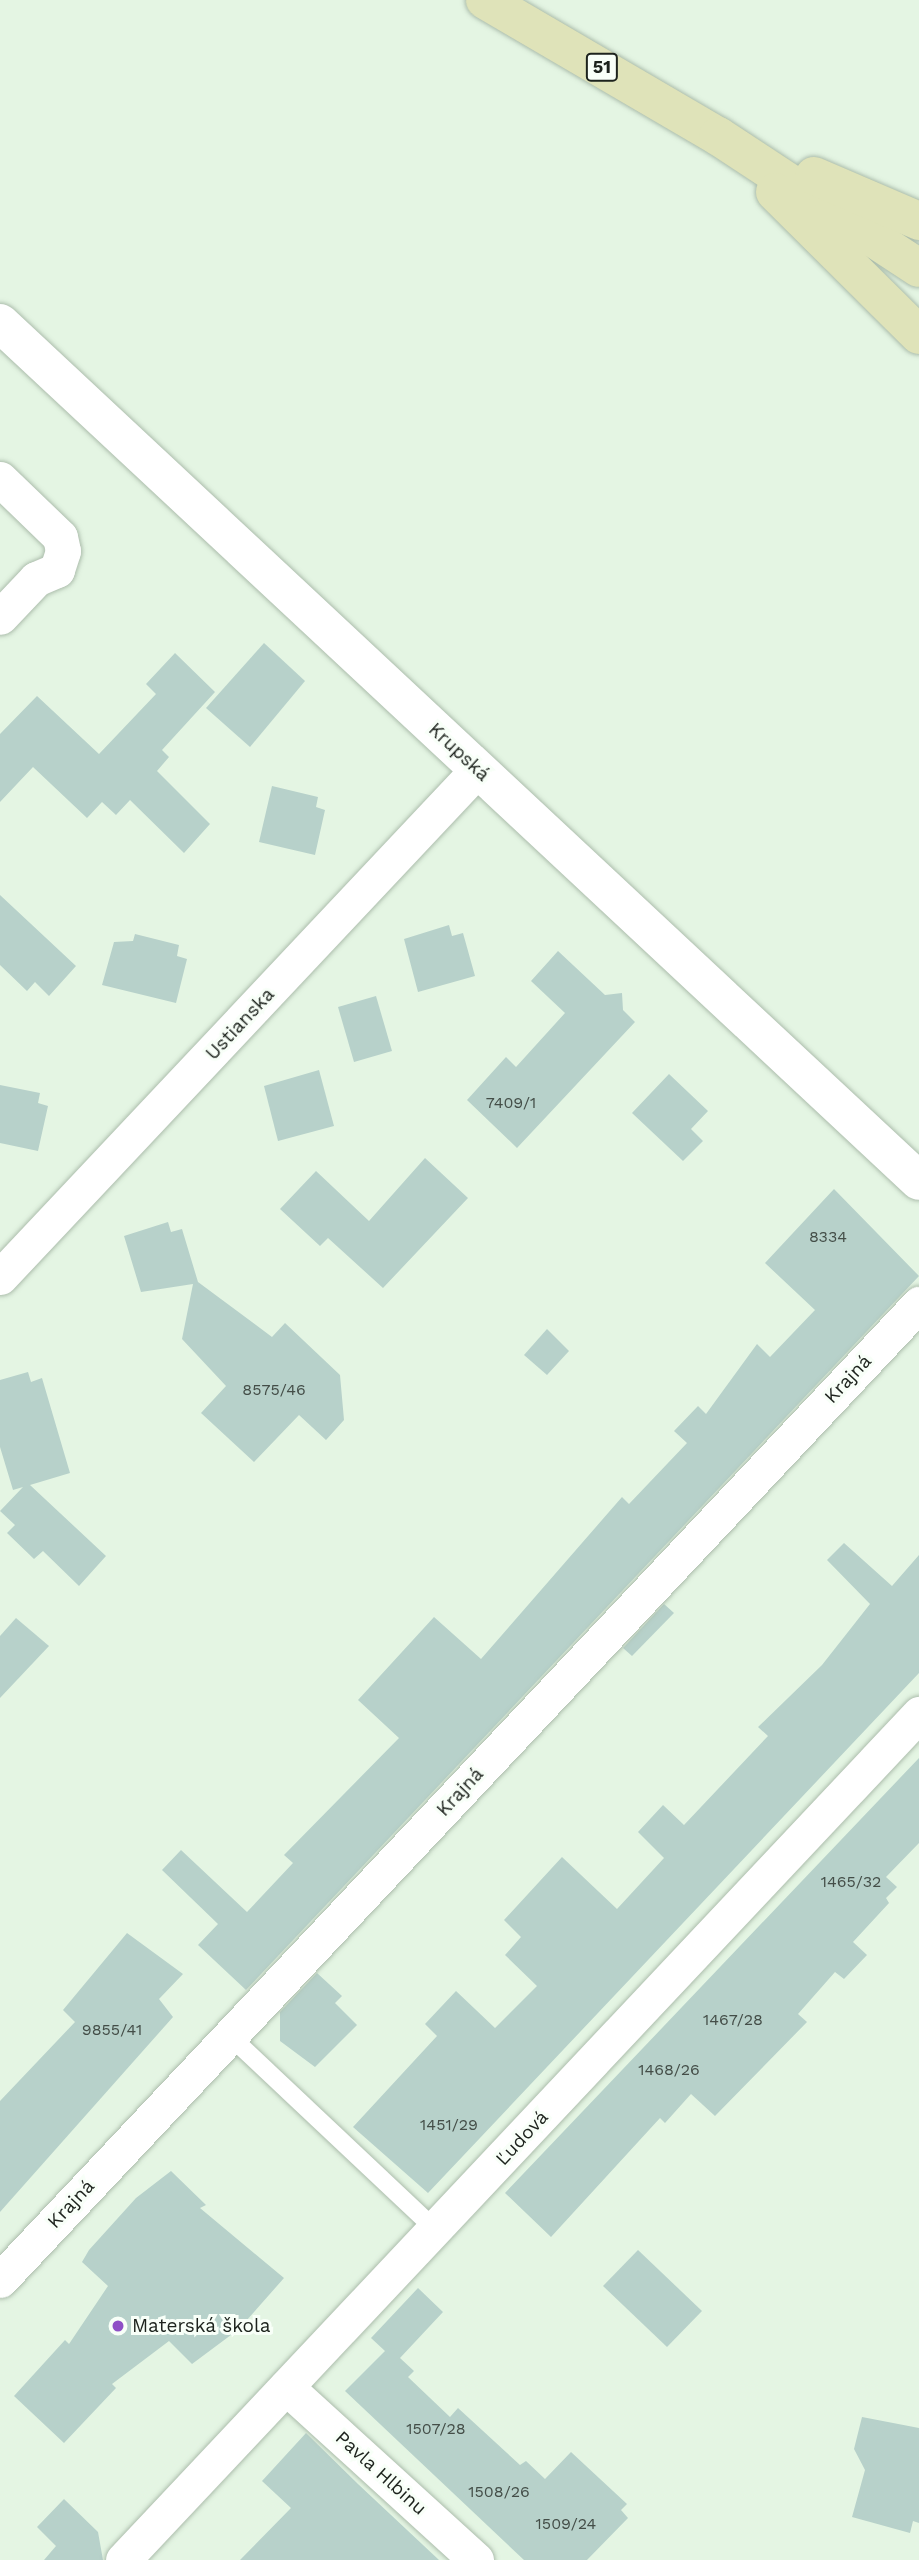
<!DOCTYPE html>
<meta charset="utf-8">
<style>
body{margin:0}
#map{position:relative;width:919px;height:2560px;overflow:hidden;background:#e4f5e3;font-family:"Work Sans",sans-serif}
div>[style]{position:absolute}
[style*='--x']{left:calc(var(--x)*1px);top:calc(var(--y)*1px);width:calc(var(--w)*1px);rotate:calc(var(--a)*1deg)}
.building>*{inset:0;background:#b7d1ca}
.roads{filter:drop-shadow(0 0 2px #acbdac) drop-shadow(0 0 2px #acbdac)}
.lane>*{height:18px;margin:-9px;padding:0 9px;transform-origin:9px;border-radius:9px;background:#fff}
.street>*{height:35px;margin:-17.5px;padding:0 17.5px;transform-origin:17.5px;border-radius:17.5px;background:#fff}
.secondary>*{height:38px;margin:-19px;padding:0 19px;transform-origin:19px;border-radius:19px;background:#fff}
.primary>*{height:38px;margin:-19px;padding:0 19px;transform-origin:19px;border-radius:19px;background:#dfe3b9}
.dots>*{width:19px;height:19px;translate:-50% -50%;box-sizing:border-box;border:4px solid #f8fff8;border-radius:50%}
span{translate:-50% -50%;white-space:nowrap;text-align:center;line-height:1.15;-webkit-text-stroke:6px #f8fff8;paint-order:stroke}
.number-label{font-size:16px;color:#444e48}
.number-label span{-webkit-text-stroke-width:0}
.shield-label span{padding:2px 5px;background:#f8fff8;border:2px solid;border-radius:5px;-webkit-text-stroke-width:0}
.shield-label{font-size:18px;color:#1d231d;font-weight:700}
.street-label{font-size:19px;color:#1d231d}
.poi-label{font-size:19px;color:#1d231d}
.left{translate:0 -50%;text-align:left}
</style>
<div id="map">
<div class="building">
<div style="clip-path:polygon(264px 643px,305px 681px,250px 747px,206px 708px)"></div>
<div style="clip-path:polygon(175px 653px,215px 692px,162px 750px,169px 757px,157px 771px,210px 824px,184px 853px,130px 800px,116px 815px,102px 802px,87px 818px,33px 767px,0 802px,0 734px,37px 696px,99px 754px,156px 694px,146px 684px)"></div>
<div style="clip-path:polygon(272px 786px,318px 797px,316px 807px,325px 810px,315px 855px,259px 842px)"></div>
<div style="clip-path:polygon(0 895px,76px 966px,49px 996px,35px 982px,27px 991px,0 965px)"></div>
<div style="clip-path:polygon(449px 925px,452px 936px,463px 933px,475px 976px,418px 992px,404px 939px)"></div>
<div style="clip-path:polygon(135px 934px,179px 945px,177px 956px,187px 959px,176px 1003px,102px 985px,114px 942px,133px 941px)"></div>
<div style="clip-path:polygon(558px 951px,605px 995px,622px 993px,623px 1010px,635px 1022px,517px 1148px,467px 1100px,506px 1057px,516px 1067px,565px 1013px,531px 981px)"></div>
<div style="clip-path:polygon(376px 996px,392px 1051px,354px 1062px,338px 1007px)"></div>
<div style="clip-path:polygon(319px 1070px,334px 1126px,278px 1141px,264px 1086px)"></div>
<div style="clip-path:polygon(669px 1074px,708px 1111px,691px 1129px,703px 1141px,683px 1161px,632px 1113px)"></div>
<div style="clip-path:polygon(0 1085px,40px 1093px,38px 1103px,48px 1106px,38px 1151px,0 1143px)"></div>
<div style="clip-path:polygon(425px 1158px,468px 1198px,383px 1288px,328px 1238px,320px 1246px,280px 1209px,316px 1171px,369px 1221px)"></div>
<div style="clip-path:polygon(834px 1189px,919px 1276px,246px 1990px,198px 1945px,218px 1924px,162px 1870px,181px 1850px,247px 1912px,293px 1863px,284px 1855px,399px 1738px,358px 1700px,434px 1617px,481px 1659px,622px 1497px,629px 1504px,687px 1443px,674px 1431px,698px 1406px,706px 1414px,757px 1344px,770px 1357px,815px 1310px,765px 1263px)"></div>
<div style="clip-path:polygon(168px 1222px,171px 1232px,182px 1229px,198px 1282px,272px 1337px,285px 1323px,340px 1375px,344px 1420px,326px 1440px,299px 1415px,254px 1462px,201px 1413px,226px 1386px,182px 1339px,193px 1284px,141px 1292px,124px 1236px)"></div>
<div style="clip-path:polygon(547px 1329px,569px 1351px,547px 1375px,524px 1355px)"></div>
<div style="clip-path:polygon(28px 1372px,31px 1382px,42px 1378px,70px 1473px,30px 1485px,106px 1556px,79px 1586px,43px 1551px,34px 1559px,7px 1533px,15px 1525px,0 1511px,23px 1487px,13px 1490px,0 1447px,0 1380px)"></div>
<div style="clip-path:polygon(844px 1543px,892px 1586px,919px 1555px,919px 1673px,428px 2193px,353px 2127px,437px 2036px,425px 2024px,456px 1991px,495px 2028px,537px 1986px,505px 1955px,521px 1937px,504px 1920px,562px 1857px,617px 1909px,664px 1858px,638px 1832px,663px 1805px,684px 1825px,768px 1736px,758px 1727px,822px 1665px,870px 1604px,827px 1560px)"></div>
<div style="clip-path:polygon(664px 1604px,674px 1613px,632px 1656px,623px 1648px)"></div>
<div style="clip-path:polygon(16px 1618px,49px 1646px,0 1698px,0 1636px)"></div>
<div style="clip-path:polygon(919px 1758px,919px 1843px,886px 1877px,897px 1887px,886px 1898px,889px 1903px,853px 1942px,867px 1955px,844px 1979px,835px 1972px,798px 2014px,807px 2022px,715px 2116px,691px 2094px,665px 2123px,660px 2118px,551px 2237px,505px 2193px)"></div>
<div style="clip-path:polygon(127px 1933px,183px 1974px,159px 1999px,173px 2017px,0 2212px,0 2101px,75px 2022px,63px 2010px)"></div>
<div style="clip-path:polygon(317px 1973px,342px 1996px,335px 2003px,357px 2025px,315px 2067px,280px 2041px,280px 2012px)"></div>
<div style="clip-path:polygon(171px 2171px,206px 2205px,200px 2208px,284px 2278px,239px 2329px,192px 2364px,169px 2341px,112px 2384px,116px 2388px,64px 2443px,14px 2396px,65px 2340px,69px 2344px,108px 2286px,82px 2262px,89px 2250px,136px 2198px)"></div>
<div style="clip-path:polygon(638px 2250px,702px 2311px,667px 2347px,603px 2286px)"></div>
<div style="clip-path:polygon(418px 2288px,443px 2312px,400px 2358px,414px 2371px,408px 2377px,450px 2417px,458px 2408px,520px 2465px,526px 2461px,545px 2479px,571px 2452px,627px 2504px,621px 2510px,628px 2518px,587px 2560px,524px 2560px,345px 2391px,385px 2351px,371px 2338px)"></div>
<div style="clip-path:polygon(862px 2417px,919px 2428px,919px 2523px,913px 2521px,910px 2533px,852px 2517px,865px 2470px,854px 2449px)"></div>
<div style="clip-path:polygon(306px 2433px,358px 2484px,439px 2560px,240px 2560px,291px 2508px,262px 2481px)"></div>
<div style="clip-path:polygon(64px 2499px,98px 2532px,103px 2560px,44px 2560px,56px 2546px,37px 2527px)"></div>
</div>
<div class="roads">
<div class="lane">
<div style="--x:230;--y:2036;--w:283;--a:43.3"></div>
</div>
<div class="street">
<div style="--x:0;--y:479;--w:83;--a:44"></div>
<div style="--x:60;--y:537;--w:14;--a:78"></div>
<div style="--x:63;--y:551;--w:20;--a:108"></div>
<div style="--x:57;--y:570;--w:23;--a:157"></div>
<div style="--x:36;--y:579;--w:52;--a:133.5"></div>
<div style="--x:0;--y:1277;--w:698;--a:-46.74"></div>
<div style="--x:0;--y:2280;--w:1341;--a:-46.72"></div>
<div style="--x:286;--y:2387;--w:257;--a:42.3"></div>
<div style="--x:123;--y:2560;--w:1162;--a:-46.74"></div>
</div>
<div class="secondary">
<div style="--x:0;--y:323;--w:1257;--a:43.03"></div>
</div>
<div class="primary">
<div style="--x:485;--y:0;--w:270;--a:30.3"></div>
<div style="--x:718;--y:136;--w:240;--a:33.3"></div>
<div style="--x:814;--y:176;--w:114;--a:23.2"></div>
<div style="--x:775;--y:192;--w:203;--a:44.8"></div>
</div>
</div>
<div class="dots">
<div style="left:118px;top:2326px;background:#8f50c6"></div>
</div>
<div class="number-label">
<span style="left:511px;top:1103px">7409/1</span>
<span style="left:828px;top:1237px">8334</span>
<span style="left:274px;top:1390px">8575/46</span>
<span style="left:851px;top:1882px">1465/32</span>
<span style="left:733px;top:2020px">1467/28</span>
<span style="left:112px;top:2030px">9855/41</span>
<span style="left:669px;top:2070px">1468/26</span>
<span style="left:449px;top:2125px">1451/29</span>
<span style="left:436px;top:2429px">1507/28</span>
<span style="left:499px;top:2492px">1508/26</span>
<span style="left:566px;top:2524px">1509/24</span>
</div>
<div class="shield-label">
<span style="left:602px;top:67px">51</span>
</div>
<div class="street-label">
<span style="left:459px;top:752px;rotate:43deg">Krupská</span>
<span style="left:240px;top:1024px;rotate:-47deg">Ustianska</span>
<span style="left:848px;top:1379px;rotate:-47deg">Krajná</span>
<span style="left:460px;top:1792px;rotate:-47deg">Krajná</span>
<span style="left:522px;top:2138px;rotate:-47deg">Ľudová</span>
<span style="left:71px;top:2204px;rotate:-47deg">Krajná</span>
<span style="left:381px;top:2473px;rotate:42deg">Pavla Hlbinu</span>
</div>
<div class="poi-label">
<span class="left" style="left:132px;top:2326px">Materská škola</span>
</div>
</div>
